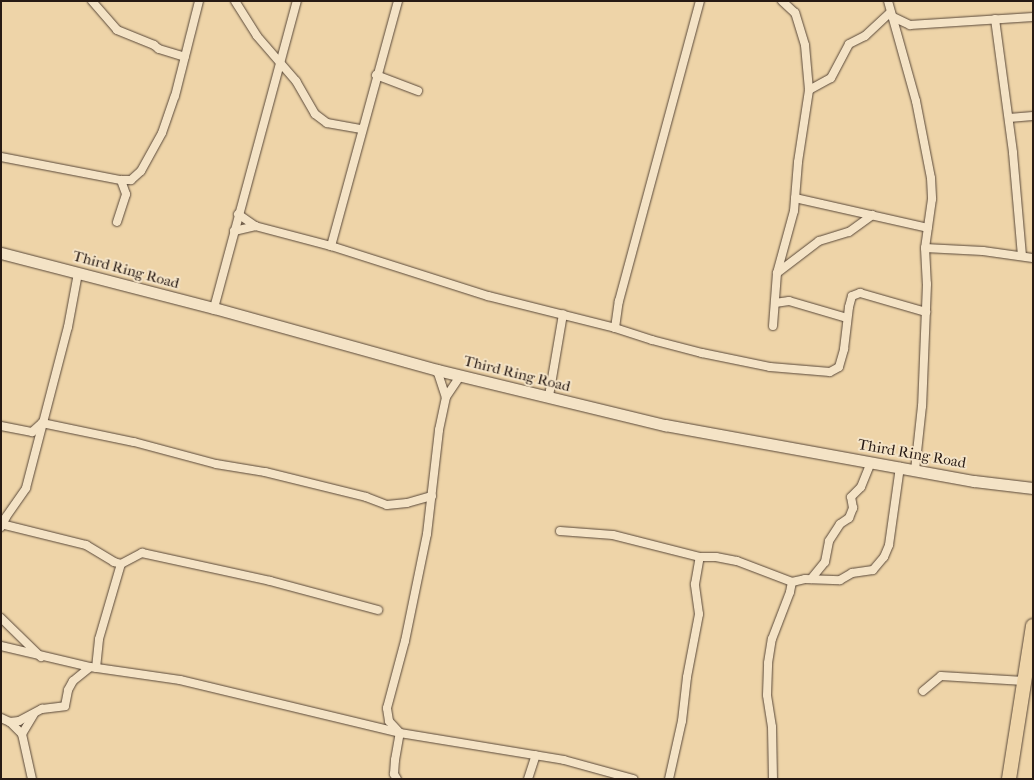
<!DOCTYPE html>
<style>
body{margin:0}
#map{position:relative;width:1034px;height:780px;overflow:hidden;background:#eed4a8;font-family:"IM FELL French Canon",serif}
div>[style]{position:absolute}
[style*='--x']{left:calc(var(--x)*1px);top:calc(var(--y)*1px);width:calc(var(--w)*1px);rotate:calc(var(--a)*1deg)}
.roads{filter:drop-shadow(0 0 1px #594839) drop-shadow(0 0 1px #594839)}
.street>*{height:8px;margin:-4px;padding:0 4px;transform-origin:4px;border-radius:4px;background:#f4e3c6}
.secondary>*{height:11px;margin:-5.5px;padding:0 5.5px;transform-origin:5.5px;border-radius:5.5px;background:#f4e3c6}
.highway>*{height:14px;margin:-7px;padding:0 7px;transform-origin:7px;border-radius:7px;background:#eed4a8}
span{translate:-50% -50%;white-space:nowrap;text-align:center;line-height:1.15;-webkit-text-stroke:4px #f4e3c6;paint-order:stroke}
.street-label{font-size:15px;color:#271a14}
.frame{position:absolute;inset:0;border:2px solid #271a14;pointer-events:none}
</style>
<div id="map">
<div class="roads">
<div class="street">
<div style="--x:92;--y:1;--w:38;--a:49"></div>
<div style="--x:117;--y:30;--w:40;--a:22"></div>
<div style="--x:154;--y:45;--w:6;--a:39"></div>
<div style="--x:159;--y:49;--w:27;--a:17"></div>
<div style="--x:235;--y:1;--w:41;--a:57.8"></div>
<div style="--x:257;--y:36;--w:60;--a:49.1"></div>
<div style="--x:296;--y:81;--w:38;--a:60"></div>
<div style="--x:315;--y:114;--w:15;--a:37"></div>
<div style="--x:327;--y:123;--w:35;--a:10"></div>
<div style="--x:888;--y:1;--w:104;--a:74.4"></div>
<div style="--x:916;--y:101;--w:78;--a:79"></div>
<div style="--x:931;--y:178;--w:21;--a:87"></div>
<div style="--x:932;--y:199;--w:49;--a:98.1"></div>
<div style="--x:925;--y:248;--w:36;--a:87"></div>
<div style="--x:927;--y:284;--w:122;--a:92.3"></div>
<div style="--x:922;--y:406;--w:64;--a:96.2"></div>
<div style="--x:893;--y:17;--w:19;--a:25"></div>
<div style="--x:910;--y:25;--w:123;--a:-3.7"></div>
<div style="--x:995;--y:19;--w:135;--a:82.3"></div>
<div style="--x:1013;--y:153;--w:103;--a:85"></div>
<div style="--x:376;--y:75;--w:45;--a:20.9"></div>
<div style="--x:809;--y:90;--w:25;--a:-29"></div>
<div style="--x:831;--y:78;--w:38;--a:-62"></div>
<div style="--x:849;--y:44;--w:18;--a:-27"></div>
<div style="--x:865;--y:36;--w:35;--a:-43"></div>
<div style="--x:1009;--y:118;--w:24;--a:-5"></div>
<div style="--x:1;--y:157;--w:122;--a:10.9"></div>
<div style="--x:121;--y:180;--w:10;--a:0"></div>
<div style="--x:131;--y:180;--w:13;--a:-42"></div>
<div style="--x:141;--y:171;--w:43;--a:-61.1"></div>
<div style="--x:162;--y:133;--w:39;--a:-71"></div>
<div style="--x:175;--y:96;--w:98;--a:-75.8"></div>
<div style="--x:795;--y:198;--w:136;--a:12.7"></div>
<div style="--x:238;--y:214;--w:21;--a:35"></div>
<div style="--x:255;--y:226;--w:79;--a:14.7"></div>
<div style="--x:331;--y:246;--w:165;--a:17.7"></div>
<div style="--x:488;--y:296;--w:131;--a:14.1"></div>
<div style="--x:615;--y:328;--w:39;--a:18"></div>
<div style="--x:652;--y:340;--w:52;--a:14.6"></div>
<div style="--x:702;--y:353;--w:69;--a:11.6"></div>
<div style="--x:770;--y:367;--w:60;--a:4.8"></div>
<div style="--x:830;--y:372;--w:10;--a:-29"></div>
<div style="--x:839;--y:367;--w:19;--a:-74"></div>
<div style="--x:844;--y:349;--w:42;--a:-83.2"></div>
<div style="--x:849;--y:307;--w:11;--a:-75"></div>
<div style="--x:852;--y:296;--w:9;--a:-21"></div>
<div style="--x:860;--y:293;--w:69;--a:16.1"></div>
<div style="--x:117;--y:222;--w:29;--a:-72"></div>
<div style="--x:126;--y:194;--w:15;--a:-110"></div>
<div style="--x:234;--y:231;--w:22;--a:-13"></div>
<div style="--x:331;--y:246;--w:254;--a:-74.7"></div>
<div style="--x:925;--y:248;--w:58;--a:3"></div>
<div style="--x:983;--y:251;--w:50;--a:8"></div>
<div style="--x:777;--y:273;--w:53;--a:-37.3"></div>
<div style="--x:819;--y:241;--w:31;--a:-17"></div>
<div style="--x:849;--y:232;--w:29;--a:-36"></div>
<div style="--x:775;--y:303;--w:14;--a:-8"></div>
<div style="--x:789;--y:301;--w:60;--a:16.3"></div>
<div style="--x:214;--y:308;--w:318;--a:-74.9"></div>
<div style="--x:773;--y:326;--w:53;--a:-85.7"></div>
<div style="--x:777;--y:273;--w:64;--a:-74.7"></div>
<div style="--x:794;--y:211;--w:49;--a:-85.3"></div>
<div style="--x:798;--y:162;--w:73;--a:-81.3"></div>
<div style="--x:809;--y:90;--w:45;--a:-95.1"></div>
<div style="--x:805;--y:45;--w:34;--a:-107"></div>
<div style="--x:795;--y:13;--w:18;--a:-137"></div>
<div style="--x:615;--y:328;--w:27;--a:-82"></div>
<div style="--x:619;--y:301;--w:311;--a:-74.9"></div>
<div style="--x:437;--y:370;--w:28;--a:72"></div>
<div style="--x:549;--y:396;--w:83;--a:-80.3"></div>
<div style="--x:1;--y:426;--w:32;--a:11"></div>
<div style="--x:32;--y:432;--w:13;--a:-42"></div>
<div style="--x:42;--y:423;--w:94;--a:11.7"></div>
<div style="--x:134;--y:442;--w:85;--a:15"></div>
<div style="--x:216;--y:464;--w:50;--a:9.3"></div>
<div style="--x:265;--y:472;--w:104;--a:13.9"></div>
<div style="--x:366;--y:497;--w:22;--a:21"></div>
<div style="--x:387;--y:505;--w:20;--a:-6"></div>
<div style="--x:407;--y:503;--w:26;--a:-16"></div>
<div style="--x:1;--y:524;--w:88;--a:13.9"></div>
<div style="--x:86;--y:545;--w:33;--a:31"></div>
<div style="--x:114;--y:562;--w:7;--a:16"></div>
<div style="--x:121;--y:564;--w:24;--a:-28"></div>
<div style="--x:142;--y:553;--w:131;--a:12.3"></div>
<div style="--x:270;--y:581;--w:112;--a:15"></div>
<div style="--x:1;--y:527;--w:11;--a:-63"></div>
<div style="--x:6;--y:517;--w:35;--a:-55"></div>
<div style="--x:26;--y:488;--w:166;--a:-75.4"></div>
<div style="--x:68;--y:327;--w:55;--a:-79.5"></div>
<div style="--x:560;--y:531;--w:53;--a:4.3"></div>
<div style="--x:613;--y:535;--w:90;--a:14.2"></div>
<div style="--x:700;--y:557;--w:16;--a:0"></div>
<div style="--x:716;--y:557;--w:21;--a:11"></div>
<div style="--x:737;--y:561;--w:59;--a:20.9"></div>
<div style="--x:792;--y:582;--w:13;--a:-13"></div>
<div style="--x:805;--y:579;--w:35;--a:2"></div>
<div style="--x:840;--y:580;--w:14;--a:-30"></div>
<div style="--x:852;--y:573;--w:21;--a:-8"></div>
<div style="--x:873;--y:570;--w:17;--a:-50"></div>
<div style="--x:884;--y:557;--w:13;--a:-67"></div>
<div style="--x:889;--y:545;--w:79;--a:-82"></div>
<div style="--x:811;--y:579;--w:22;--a:-51"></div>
<div style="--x:825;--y:562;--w:21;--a:-79"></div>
<div style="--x:829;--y:541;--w:20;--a:-57"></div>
<div style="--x:840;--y:524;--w:11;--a:-34"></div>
<div style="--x:849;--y:518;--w:11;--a:-68"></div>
<div style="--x:853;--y:508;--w:11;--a:-100"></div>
<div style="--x:851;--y:497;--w:14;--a:-45"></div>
<div style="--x:861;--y:487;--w:27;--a:-68"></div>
<div style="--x:1;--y:618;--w:56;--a:44.3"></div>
<div style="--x:1;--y:646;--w:91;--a:13.3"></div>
<div style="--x:90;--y:667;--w:91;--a:8.2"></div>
<div style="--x:180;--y:680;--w:226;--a:13.5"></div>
<div style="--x:400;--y:733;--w:166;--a:9.3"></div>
<div style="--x:564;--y:760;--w:72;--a:15.4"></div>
<div style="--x:96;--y:668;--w:29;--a:-84"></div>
<div style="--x:99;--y:639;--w:78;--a:-73.7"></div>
<div style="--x:923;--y:691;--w:23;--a:-40"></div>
<div style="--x:941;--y:676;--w:83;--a:3.4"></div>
<div style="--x:1;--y:718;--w:10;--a:24"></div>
<div style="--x:10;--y:722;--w:9;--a:-6"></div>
<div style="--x:19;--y:721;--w:26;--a:-28"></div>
<div style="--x:42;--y:709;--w:23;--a:-7"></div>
<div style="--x:65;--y:706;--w:16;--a:-79"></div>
<div style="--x:68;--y:690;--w:10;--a:-61"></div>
<div style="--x:73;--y:681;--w:22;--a:-39"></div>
<div style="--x:10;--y:722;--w:17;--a:45"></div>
<div style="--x:22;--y:734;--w:46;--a:77.5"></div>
<div style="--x:22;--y:734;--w:23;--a:-59"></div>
<div style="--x:397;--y:779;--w:6;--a:-121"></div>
<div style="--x:394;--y:774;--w:14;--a:-86"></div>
<div style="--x:395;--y:760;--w:27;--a:-80"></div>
<div style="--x:400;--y:733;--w:16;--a:-133"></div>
<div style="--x:389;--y:721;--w:13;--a:-99"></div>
<div style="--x:387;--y:708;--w:69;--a:-75"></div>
<div style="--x:405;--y:641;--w:109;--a:-78.4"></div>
<div style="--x:427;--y:534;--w:105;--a:-83.4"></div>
<div style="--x:439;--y:430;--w:34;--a:-78"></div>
<div style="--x:446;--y:397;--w:25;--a:-56"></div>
<div style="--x:528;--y:779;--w:25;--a:-72"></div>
<div style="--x:669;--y:779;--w:59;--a:-77.4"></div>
<div style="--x:682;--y:721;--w:44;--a:-83.5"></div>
<div style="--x:687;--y:677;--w:64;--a:-79.2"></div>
<div style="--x:699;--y:614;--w:30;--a:-98"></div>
<div style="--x:695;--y:584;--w:27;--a:-80"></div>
<div style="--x:773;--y:779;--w:52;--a:-91.1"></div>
<div style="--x:772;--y:727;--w:32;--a:-99"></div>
<div style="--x:767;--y:695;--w:32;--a:-88"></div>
<div style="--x:768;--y:663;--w:24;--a:-81"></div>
<div style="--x:772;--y:639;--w:50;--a:-69"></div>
<div style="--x:790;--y:592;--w:10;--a:-79"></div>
</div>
<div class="secondary">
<div style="--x:1;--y:253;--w:220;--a:14.5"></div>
<div style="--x:214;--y:308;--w:231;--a:15.5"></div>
<div style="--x:437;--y:370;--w:235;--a:13.6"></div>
<div style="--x:665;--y:425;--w:314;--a:10.3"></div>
<div style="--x:974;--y:481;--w:59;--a:6.8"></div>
</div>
<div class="highway">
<div style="--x:1009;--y:779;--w:155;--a:-81.1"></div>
</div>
</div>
<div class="street-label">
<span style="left:126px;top:270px;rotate:15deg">Third Ring Road</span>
<span style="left:517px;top:374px;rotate:14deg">Third Ring Road</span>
<span style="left:912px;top:454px;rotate:10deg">Third Ring Road</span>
</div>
<div class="frame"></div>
</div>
